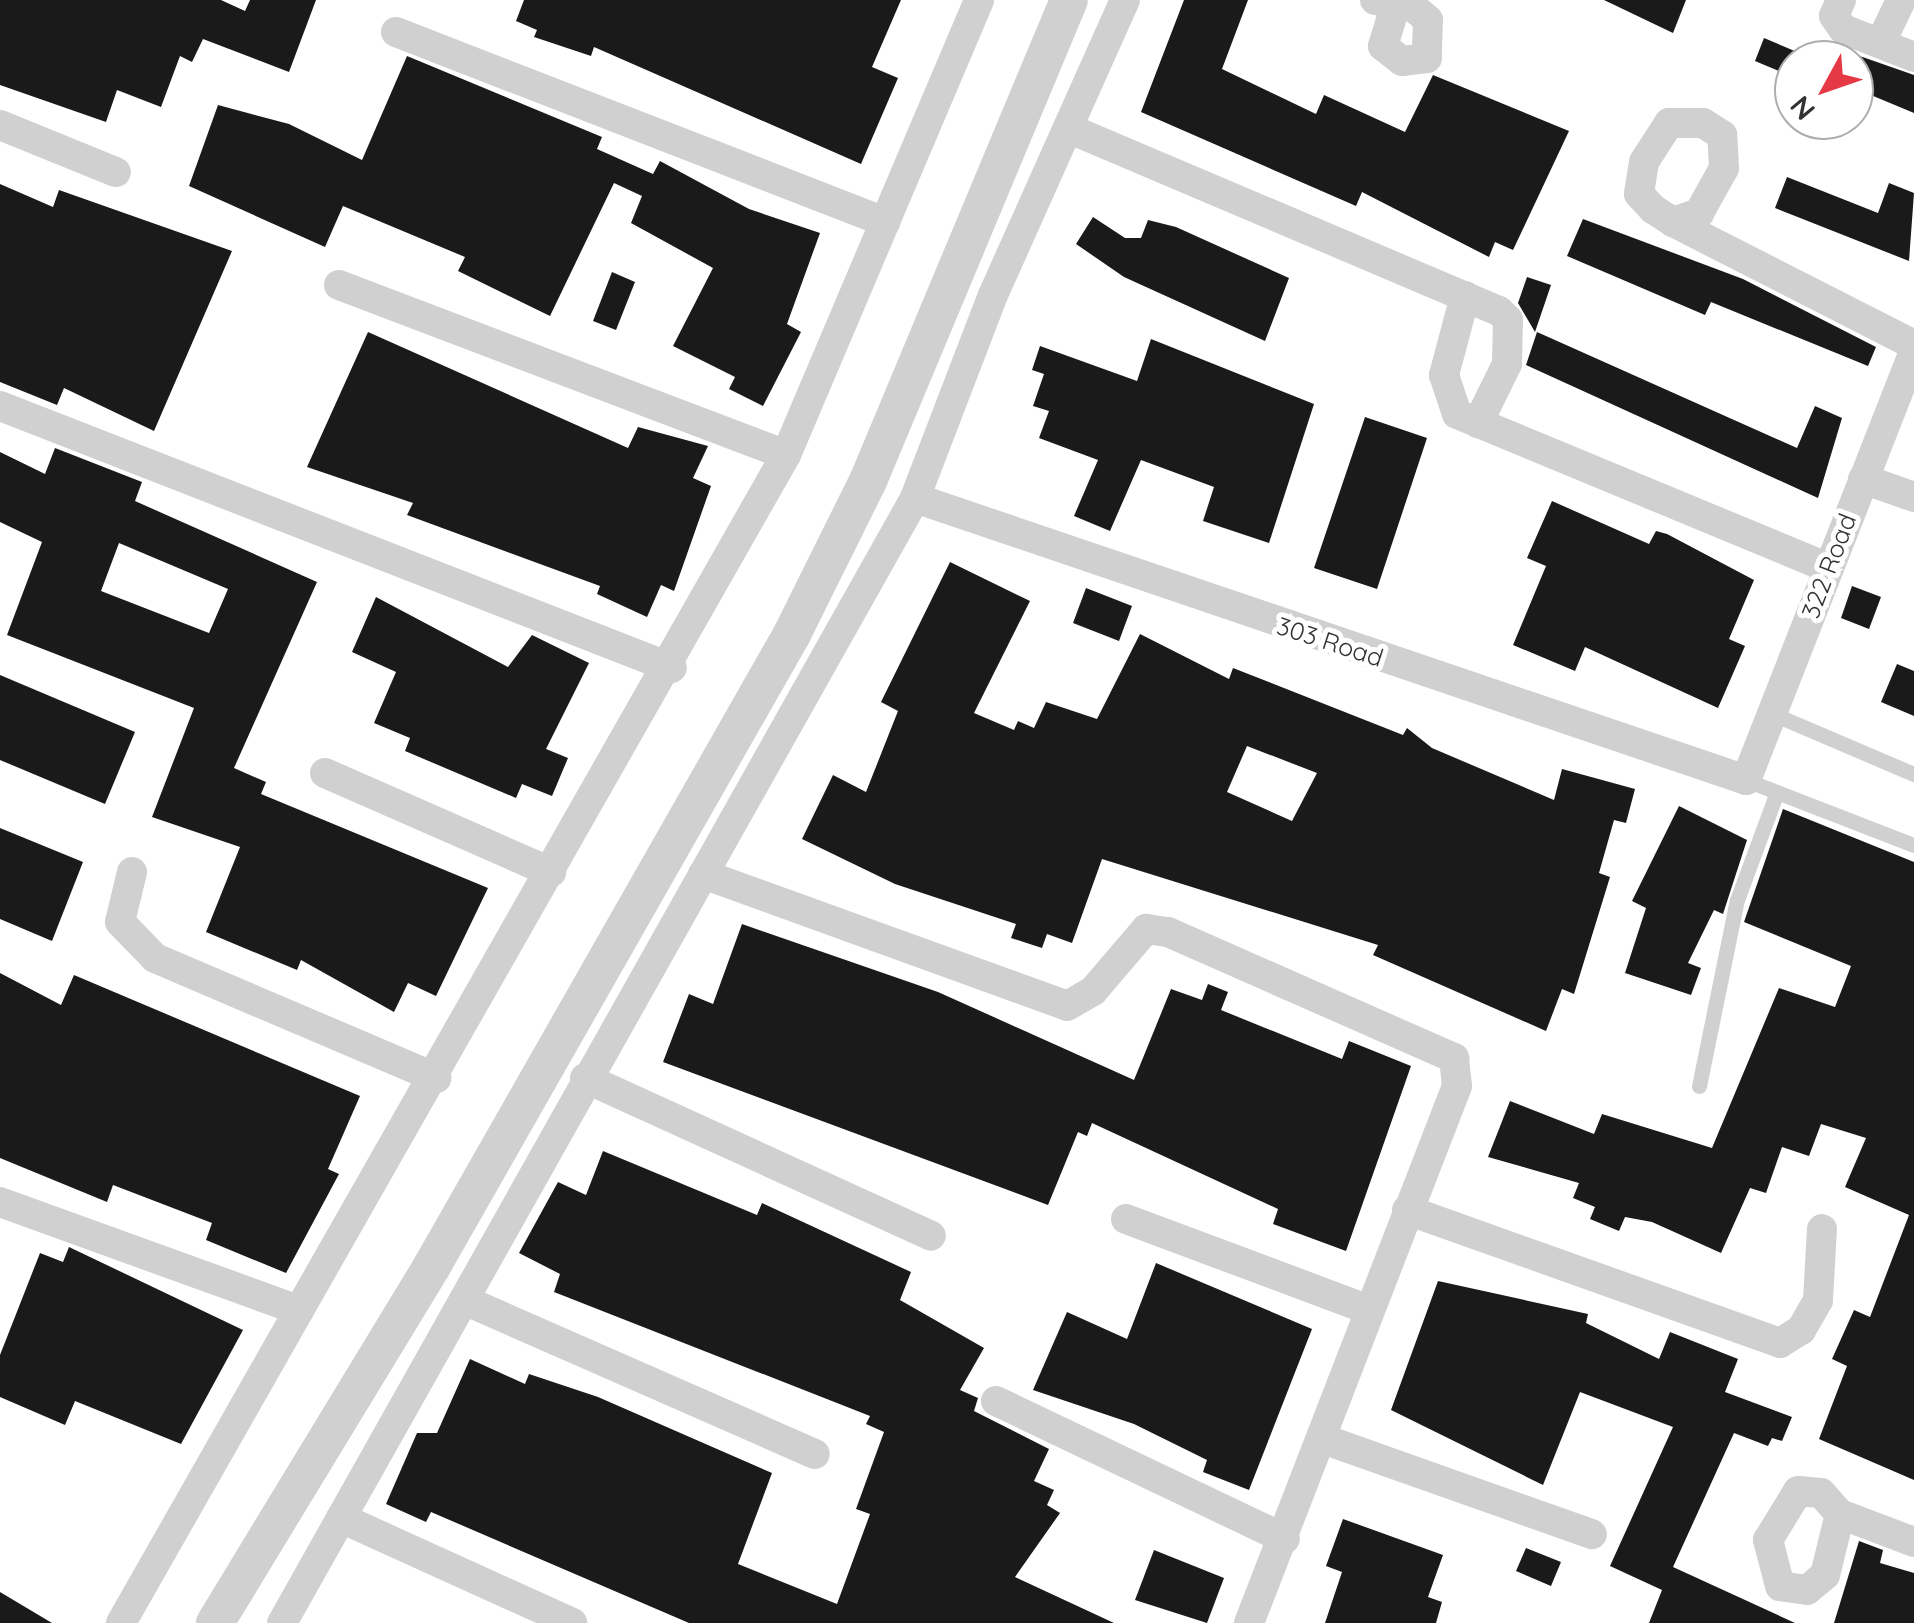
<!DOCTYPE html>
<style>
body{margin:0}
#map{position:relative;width:1914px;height:1623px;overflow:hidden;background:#fff;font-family:Quicksand,sans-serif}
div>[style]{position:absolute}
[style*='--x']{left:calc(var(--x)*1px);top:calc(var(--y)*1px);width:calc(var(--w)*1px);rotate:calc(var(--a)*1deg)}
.building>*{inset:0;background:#1a1a1a}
.service>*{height:15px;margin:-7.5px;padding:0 7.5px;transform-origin:7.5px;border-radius:7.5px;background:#d0d0d0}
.minor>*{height:30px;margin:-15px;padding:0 15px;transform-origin:15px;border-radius:15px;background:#d0d0d0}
.tertiary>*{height:38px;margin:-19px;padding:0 19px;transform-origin:19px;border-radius:19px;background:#d0d0d0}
span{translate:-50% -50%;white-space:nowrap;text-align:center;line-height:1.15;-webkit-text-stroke:10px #fff;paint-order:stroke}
.street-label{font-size:25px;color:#333}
.north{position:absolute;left:1774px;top:40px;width:100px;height:100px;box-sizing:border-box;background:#fff;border:2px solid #adadad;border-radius:50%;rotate:230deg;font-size:28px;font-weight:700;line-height:40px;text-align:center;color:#333}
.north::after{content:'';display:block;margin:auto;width:35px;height:45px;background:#e63946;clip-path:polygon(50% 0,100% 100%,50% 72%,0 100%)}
</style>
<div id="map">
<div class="building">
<div style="clip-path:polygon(0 0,221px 0,245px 11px,250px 0,316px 0,289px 72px,203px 39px,192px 62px,180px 56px,161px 107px,117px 90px,106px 122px,0 85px)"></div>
<div style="clip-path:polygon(524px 0,901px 0,872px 67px,898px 78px,861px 164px,594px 47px,591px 56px,534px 37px,537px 30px,516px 21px)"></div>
<div style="clip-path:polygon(1184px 0,1248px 0,1222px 69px,1316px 114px,1324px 95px,1405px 132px,1433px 75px,1569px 131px,1513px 250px,1495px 242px,1489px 257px,1362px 192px,1356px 206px,1141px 112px)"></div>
<div style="clip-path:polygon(1604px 0,1686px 0,1673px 33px)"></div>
<div style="clip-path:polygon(1764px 38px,1797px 52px,1788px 75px,1755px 61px)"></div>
<div style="clip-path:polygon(1854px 54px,1914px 75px,1914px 113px,1854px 88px)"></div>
<div style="clip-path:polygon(407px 56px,602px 137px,597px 149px,653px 174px,660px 161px,749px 209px,820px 233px,787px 324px,801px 332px,763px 406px,729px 389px,735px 377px,673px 346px,713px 268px,631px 223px,642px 196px,614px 183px,550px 316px,458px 271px,465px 257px,343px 206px,325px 247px,189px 186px,218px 105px,289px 124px,362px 160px)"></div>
<div style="clip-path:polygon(1787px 177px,1878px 213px,1889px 183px,1914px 193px,1909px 261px,1775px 208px)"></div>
<div style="clip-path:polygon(0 184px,53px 207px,59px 190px,232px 251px,154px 431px,64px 388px,57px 405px,0 382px)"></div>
<div style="clip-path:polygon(1093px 217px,1125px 238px,1141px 238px,1148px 220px,1176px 227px,1289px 278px,1265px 341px,1124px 277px,1076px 244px)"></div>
<div style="clip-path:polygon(1583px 219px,1743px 279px,1876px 347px,1868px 366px,1711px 302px,1705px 315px,1567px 256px)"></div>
<div style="clip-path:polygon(612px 272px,635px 282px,616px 330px,593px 321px)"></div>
<div style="clip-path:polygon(1527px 277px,1551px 285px,1535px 332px,1518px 303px)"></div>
<div style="clip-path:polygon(368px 332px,628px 448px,638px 427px,708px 446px,693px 478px,711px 486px,674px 591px,661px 585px,647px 617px,597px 594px,600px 586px,407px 515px,413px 503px,307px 467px)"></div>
<div style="clip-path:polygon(1537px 332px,1797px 448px,1815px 406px,1842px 418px,1818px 498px,1526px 365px)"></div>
<div style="clip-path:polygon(1151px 339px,1314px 404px,1269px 543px,1203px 521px,1214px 487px,1141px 460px,1110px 531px,1074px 516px,1098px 460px,1039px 438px,1049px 411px,1033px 406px,1044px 374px,1032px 370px,1040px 346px,1137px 381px)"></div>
<div style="clip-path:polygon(1365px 417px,1427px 438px,1377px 589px,1314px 568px)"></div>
<div style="clip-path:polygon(evenodd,55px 448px,142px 482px,135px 501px,317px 582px,234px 768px,266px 782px,261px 794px,488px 888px,436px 996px,408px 983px,394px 1012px,301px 960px,297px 970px,206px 932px,240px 847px,152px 817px,194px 708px,7px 635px,42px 542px,0 522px,0 452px,45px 474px,55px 448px,119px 543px,228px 589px,209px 633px,101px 591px,119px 543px)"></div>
<div style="clip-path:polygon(1552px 501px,1649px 544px,1656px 531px,1667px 534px,1754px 580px,1729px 639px,1745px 646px,1718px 708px,1585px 647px,1575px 671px,1513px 645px,1546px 566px,1527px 558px)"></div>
<div style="clip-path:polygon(evenodd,950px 562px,1030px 601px,974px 713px,1014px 730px,1018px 721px,1034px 728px,1046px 702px,1097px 719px,1140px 634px,1229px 679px,1233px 668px,1403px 735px,1407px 728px,1432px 748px,1554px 800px,1562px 769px,1635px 789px,1626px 823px,1614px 820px,1599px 873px,1610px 877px,1574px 994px,1562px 989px,1546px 1031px,1373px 955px,1378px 945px,1102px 859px,1072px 943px,1047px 934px,1042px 948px,1011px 938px,1016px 924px,895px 884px,802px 839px,833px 775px,866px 792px,898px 711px,881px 702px,950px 562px,1247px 746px,1317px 773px,1292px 821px,1227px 792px,1247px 746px)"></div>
<div style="clip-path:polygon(1852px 586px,1881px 597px,1869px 629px,1841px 618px)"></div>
<div style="clip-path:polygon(1086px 588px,1132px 606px,1119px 641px,1073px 623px)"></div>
<div style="clip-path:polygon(376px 597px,508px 667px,532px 635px,589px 663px,546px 749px,568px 758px,552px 796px,522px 784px,516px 798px,405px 751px,410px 738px,374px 723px,396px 672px,352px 652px)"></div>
<div style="clip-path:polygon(1897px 664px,1914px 671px,1914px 716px,1881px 702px)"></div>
<div style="clip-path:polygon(0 675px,135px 732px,105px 804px,0 760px)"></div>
<div style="clip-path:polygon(1679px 806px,1747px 840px,1723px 914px,1714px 910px,1688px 963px,1701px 968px,1691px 995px,1625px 973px,1646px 908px,1632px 901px)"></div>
<div style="clip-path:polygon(1783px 809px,1914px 862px,1914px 1480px,1819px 1439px,1847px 1366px,1832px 1359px,1854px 1310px,1870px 1317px,1909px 1215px,1845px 1187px,1866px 1138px,1821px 1124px,1809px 1156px,1782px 1147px,1766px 1193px,1750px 1188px,1721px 1253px,1652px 1222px,1625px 1217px,1619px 1231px,1590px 1219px,1595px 1207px,1573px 1198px,1579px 1183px,1488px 1157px,1510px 1101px,1594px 1134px,1602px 1114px,1712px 1148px,1779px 988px,1835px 1007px,1851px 966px,1744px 922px)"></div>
<div style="clip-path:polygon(0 828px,83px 862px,52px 941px,0 919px)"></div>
<div style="clip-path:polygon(742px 924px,938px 992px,1134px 1080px,1171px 989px,1202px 1000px,1208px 984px,1228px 992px,1221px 1010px,1342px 1059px,1349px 1041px,1411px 1066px,1346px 1251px,1273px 1224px,1278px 1209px,1092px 1123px,1087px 1136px,1078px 1132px,1048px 1205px,663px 1062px,689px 994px,713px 1004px)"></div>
<div style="clip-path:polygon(0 973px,61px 1005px,74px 975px,360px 1096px,328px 1169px,339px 1174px,286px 1273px,206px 1240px,212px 1223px,113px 1185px,107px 1202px,0 1158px)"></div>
<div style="clip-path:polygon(603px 1151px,757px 1215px,762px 1203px,911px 1272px,900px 1300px,984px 1348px,960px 1390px,978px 1398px,974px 1411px,1049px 1449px,1034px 1481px,1054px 1490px,1047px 1505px,1060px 1513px,1015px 1577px,1114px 1623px,689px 1623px,431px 1512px,426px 1522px,386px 1504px,417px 1433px,437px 1433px,470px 1359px,525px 1384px,529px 1374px,598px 1397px,772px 1473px,738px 1564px,837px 1604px,870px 1514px,856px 1509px,884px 1432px,866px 1424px,870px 1416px,554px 1292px,560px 1274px,519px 1253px,558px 1182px,586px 1195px)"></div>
<div style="clip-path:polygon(69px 1247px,243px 1330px,181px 1444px,75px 1401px,65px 1425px,0 1397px,0 1355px,40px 1253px,63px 1262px)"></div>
<div style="clip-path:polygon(1156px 1263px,1312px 1329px,1249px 1490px,1203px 1472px,1207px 1460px,1134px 1424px,1033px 1390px,1067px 1312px,1127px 1339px)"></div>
<div style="clip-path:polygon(1438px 1281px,1588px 1314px,1586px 1323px,1659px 1359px,1670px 1332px,1738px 1359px,1725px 1392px,1792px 1417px,1782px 1441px,1772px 1438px,1768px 1446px,1734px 1433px,1673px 1567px,1795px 1623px,1649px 1623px,1662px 1590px,1610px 1566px,1673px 1427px,1580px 1392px,1543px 1485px,1391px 1410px)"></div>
<div style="clip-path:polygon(1343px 1519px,1443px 1555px,1428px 1597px,1442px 1602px,1436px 1623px,1325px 1623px,1342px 1572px,1326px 1566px)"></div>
<div style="clip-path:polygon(1859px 1541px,1883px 1550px,1880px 1563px,1914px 1573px,1914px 1623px,1834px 1623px)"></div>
<div style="clip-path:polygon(1526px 1548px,1561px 1562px,1551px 1586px,1516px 1571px)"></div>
<div style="clip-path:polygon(1154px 1550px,1224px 1578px,1207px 1623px,1135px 1600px)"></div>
<div style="clip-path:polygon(0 1592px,52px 1623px,0 1623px)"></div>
</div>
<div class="service">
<div style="--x:1773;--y:714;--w:153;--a:23.1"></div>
<div style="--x:1746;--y:780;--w:180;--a:21.2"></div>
<div style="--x:1699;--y:1086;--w:190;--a:-78.5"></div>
<div style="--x:1737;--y:900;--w:115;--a:-69.7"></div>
</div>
<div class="minor">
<div style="--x:1375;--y:0;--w:37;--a:9"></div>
<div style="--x:1412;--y:6;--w:21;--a:41"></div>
<div style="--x:1428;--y:20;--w:38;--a:92"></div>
<div style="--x:1427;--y:58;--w:25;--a:173"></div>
<div style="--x:1402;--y:61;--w:24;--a:-142"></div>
<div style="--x:1383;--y:46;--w:39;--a:-73"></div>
<div style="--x:1841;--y:0;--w:17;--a:114"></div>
<div style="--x:1834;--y:16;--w:16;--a:55"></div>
<div style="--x:1843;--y:29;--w:76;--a:21.5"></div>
<div style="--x:396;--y:32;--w:525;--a:21.23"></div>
<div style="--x:1881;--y:42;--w:47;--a:-64.5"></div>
<div style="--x:0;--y:125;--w:125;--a:22.1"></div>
<div style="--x:1070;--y:129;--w:466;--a:23"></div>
<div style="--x:1499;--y:311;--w:13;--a:45"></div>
<div style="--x:1508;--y:320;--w:44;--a:91.3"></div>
<div style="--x:1507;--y:364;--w:66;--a:116.2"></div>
<div style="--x:1673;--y:222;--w:28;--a:-19"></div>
<div style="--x:1699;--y:213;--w:51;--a:-60.9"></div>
<div style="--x:1724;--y:168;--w:33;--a:-93"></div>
<div style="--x:1722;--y:135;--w:22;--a:-148"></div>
<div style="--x:1703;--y:123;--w:34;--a:180"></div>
<div style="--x:1669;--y:123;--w:46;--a:122.7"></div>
<div style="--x:1644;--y:162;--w:32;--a:99"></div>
<div style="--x:1639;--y:194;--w:21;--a:47"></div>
<div style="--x:1653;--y:209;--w:24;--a:33"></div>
<div style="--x:1673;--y:222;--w:271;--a:27"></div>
<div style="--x:339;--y:285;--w:478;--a:20.8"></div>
<div style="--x:1465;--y:296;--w:82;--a:104.9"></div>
<div style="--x:1444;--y:375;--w:41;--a:71.6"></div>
<div style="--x:1457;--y:414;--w:400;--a:22.5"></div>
<div style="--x:0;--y:406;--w:721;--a:21.3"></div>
<div style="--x:1863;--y:479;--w:54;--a:19.4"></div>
<div style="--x:915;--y:498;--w:878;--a:18.74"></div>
<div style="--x:1746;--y:780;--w:460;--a:-68.6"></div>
<div style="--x:325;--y:773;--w:247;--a:23.7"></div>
<div style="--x:132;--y:872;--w:51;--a:103.5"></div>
<div style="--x:120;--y:922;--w:50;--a:45.8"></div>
<div style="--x:155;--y:958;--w:306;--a:23.1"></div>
<div style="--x:703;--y:874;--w:387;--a:19.9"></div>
<div style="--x:1067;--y:1006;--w:30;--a:-30"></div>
<div style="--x:1093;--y:991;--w:82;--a:-49.5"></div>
<div style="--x:1146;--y:929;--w:22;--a:8"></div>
<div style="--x:1168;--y:932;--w:313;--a:23.8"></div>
<div style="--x:1454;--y:1058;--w:28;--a:84"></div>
<div style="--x:1457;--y:1086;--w:576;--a:111.17"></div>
<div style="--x:585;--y:1078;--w:380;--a:24.5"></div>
<div style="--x:0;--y:1202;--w:318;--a:19.9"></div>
<div style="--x:1407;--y:1210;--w:396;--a:19.6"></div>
<div style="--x:1780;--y:1343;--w:25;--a:-32"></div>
<div style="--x:1801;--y:1330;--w:34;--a:-60"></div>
<div style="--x:1818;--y:1300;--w:71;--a:-86.8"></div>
<div style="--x:1126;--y:1219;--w:259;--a:20.5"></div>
<div style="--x:464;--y:1300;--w:383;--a:23.7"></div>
<div style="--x:996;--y:1401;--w:320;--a:25.5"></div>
<div style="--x:1326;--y:1440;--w:282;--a:19.5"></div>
<div style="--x:1840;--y:1514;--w:63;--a:103.8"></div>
<div style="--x:1825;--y:1575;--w:23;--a:140"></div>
<div style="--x:1807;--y:1590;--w:27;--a:-172"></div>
<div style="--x:1780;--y:1586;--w:48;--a:-104.6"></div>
<div style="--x:1768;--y:1540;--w:57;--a:-58.5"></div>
<div style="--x:1798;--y:1491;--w:23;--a:5"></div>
<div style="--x:1821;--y:1493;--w:28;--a:48"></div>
<div style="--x:1840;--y:1514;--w:79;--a:20.7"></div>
<div style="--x:341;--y:1518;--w:254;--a:24.4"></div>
<div style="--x:121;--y:1623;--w:1344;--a:-60.35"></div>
<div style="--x:786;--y:455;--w:494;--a:-67"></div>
<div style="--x:282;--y:1623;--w:1291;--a:-60.63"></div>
<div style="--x:915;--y:498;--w:217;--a:-69"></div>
<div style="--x:993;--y:295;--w:323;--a:-65.9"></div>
</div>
<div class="tertiary">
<div style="--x:215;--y:1623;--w:418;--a:-58.7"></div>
<div style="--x:432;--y:1266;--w:727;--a:-60.33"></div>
<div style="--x:792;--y:634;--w:171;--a:-63.6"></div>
<div style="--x:868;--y:481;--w:521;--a:-67.32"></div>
</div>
<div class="street-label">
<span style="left:1829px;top:566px;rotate:-69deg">322 Road</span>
<span style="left:1330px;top:642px;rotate:18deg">303 Road</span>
</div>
<div class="north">N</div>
</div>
